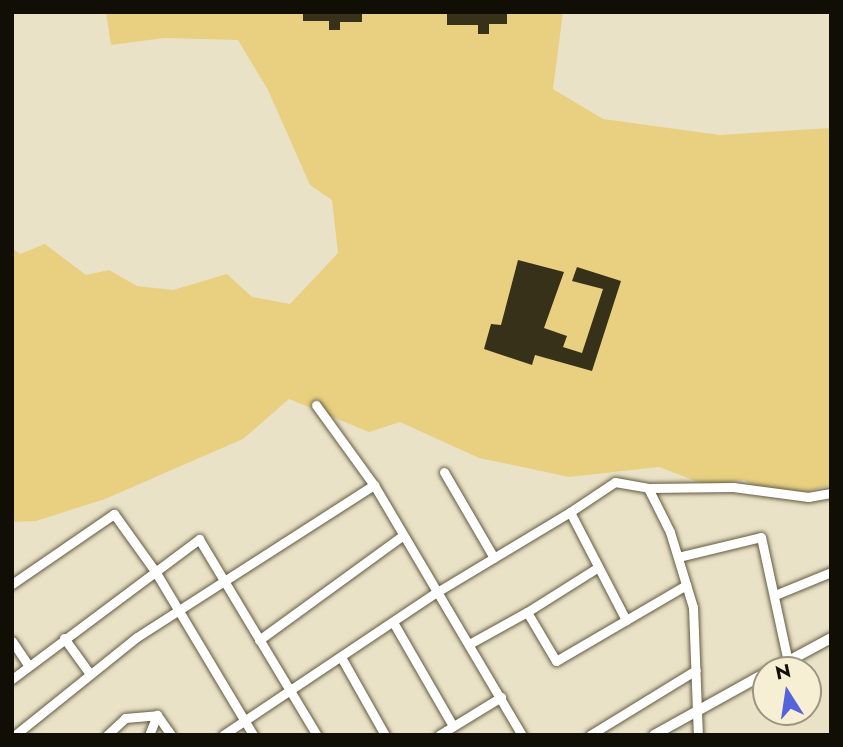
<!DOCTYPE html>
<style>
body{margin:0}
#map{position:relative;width:843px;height:747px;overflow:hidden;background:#eae2c6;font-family:Jost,sans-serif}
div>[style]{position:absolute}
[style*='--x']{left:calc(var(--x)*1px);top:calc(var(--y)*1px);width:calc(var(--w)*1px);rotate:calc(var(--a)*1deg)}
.green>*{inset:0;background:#e8d080}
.building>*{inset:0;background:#38311a}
.roads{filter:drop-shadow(0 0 2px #625b43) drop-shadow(0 0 2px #625b43)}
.minor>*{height:9px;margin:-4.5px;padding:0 4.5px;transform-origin:4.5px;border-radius:4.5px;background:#fff}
.tertiary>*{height:10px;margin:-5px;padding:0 5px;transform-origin:5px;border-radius:5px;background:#fff}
span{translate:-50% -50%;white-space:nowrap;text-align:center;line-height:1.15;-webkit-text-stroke:7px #f7efd3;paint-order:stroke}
.frame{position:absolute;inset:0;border:14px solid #110e05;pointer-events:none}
.north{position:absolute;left:752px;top:656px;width:70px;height:70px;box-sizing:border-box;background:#f7efd3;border:2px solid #9b9581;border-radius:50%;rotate:348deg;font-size:19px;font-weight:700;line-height:28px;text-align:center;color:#110e05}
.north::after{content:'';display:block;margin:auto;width:24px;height:32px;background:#5664db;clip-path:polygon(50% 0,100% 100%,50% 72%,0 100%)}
</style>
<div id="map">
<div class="green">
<div style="clip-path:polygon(106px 12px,563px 12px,553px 89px,603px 119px,720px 135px,831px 128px,831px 485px,805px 492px,766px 491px,744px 480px,706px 485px,659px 467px,569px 477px,479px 458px,400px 422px,369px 432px,289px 399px,243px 439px,105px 499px,36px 521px,12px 522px,12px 248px,20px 254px,45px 244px,86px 275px,109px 270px,137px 286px,173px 290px,227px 274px,252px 297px,290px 304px,338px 253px,332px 200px,310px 185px,268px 90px,238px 40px,164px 38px,111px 45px)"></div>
</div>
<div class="building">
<div style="clip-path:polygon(303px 12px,362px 12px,362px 22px,340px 22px,340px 30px,329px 30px,329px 21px,303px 21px)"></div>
<div style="clip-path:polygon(447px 12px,507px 12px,507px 24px,489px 24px,489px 34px,478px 34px,478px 25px,447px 25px)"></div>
<div style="clip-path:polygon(518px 260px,564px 272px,544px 328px,567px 336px,563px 347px,582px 353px,603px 289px,572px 281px,577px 267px,621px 281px,592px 371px,535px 355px,532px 365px,484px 349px,491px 324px,501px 325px)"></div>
</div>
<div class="roads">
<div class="minor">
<div style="--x:316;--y:405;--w:99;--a:54.1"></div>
<div style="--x:374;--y:485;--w:291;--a:59.4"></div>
<div style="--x:444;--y:472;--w:99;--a:59.8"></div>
<div style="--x:648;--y:488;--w:85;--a:-0.7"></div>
<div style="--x:733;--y:487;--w:76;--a:7.6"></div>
<div style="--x:808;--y:497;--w:23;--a:-10"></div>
<div style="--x:570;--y:512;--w:54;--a:-33.7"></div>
<div style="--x:615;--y:482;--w:34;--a:10"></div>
<div style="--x:648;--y:488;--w:49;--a:63.4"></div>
<div style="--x:670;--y:532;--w:78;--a:73"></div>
<div style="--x:693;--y:607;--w:128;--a:87.8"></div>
<div style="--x:678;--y:557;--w:85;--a:-13.5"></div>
<div style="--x:761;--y:537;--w:128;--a:77.8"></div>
<div style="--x:12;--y:584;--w:124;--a:-34.5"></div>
<div style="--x:114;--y:514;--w:70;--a:54.3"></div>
<div style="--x:155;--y:571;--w:191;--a:59.1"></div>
<div style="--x:775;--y:595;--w:61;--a:-22.3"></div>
<div style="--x:527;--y:612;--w:83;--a:-32.2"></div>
<div style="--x:393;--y:622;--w:120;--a:60"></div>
<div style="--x:64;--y:638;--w:44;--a:54.2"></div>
<div style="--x:259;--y:640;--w:177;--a:-36"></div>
<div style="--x:12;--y:641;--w:30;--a:56"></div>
<div style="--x:471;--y:643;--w:64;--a:-29"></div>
<div style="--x:527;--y:612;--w:57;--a:59.4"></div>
<div style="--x:556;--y:661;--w:151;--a:-30.3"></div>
<div style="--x:341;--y:657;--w:90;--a:60.6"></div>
<div style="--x:12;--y:679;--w:234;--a:-36.8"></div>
<div style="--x:199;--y:539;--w:229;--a:59"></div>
<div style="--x:15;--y:735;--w:156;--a:-38.8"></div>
<div style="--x:137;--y:637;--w:282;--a:-32.7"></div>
<div style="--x:107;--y:735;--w:25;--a:-43"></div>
<div style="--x:125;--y:718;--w:32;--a:-5"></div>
<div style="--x:157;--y:715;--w:24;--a:55"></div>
<div style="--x:149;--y:735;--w:22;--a:-68"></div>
<div style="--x:223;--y:735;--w:257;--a:-33.8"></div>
<div style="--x:437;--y:592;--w:155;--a:-31"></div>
<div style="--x:570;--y:512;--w:122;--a:62.6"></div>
<div style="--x:439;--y:735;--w:73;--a:-31.5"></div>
<div style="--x:590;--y:735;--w:124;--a:-31.5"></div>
</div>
<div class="tertiary">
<div style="--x:772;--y:670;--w:67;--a:-28.5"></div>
<div style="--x:654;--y:735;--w:128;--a:-29"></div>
</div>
</div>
<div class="frame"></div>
<div class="north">N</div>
</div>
